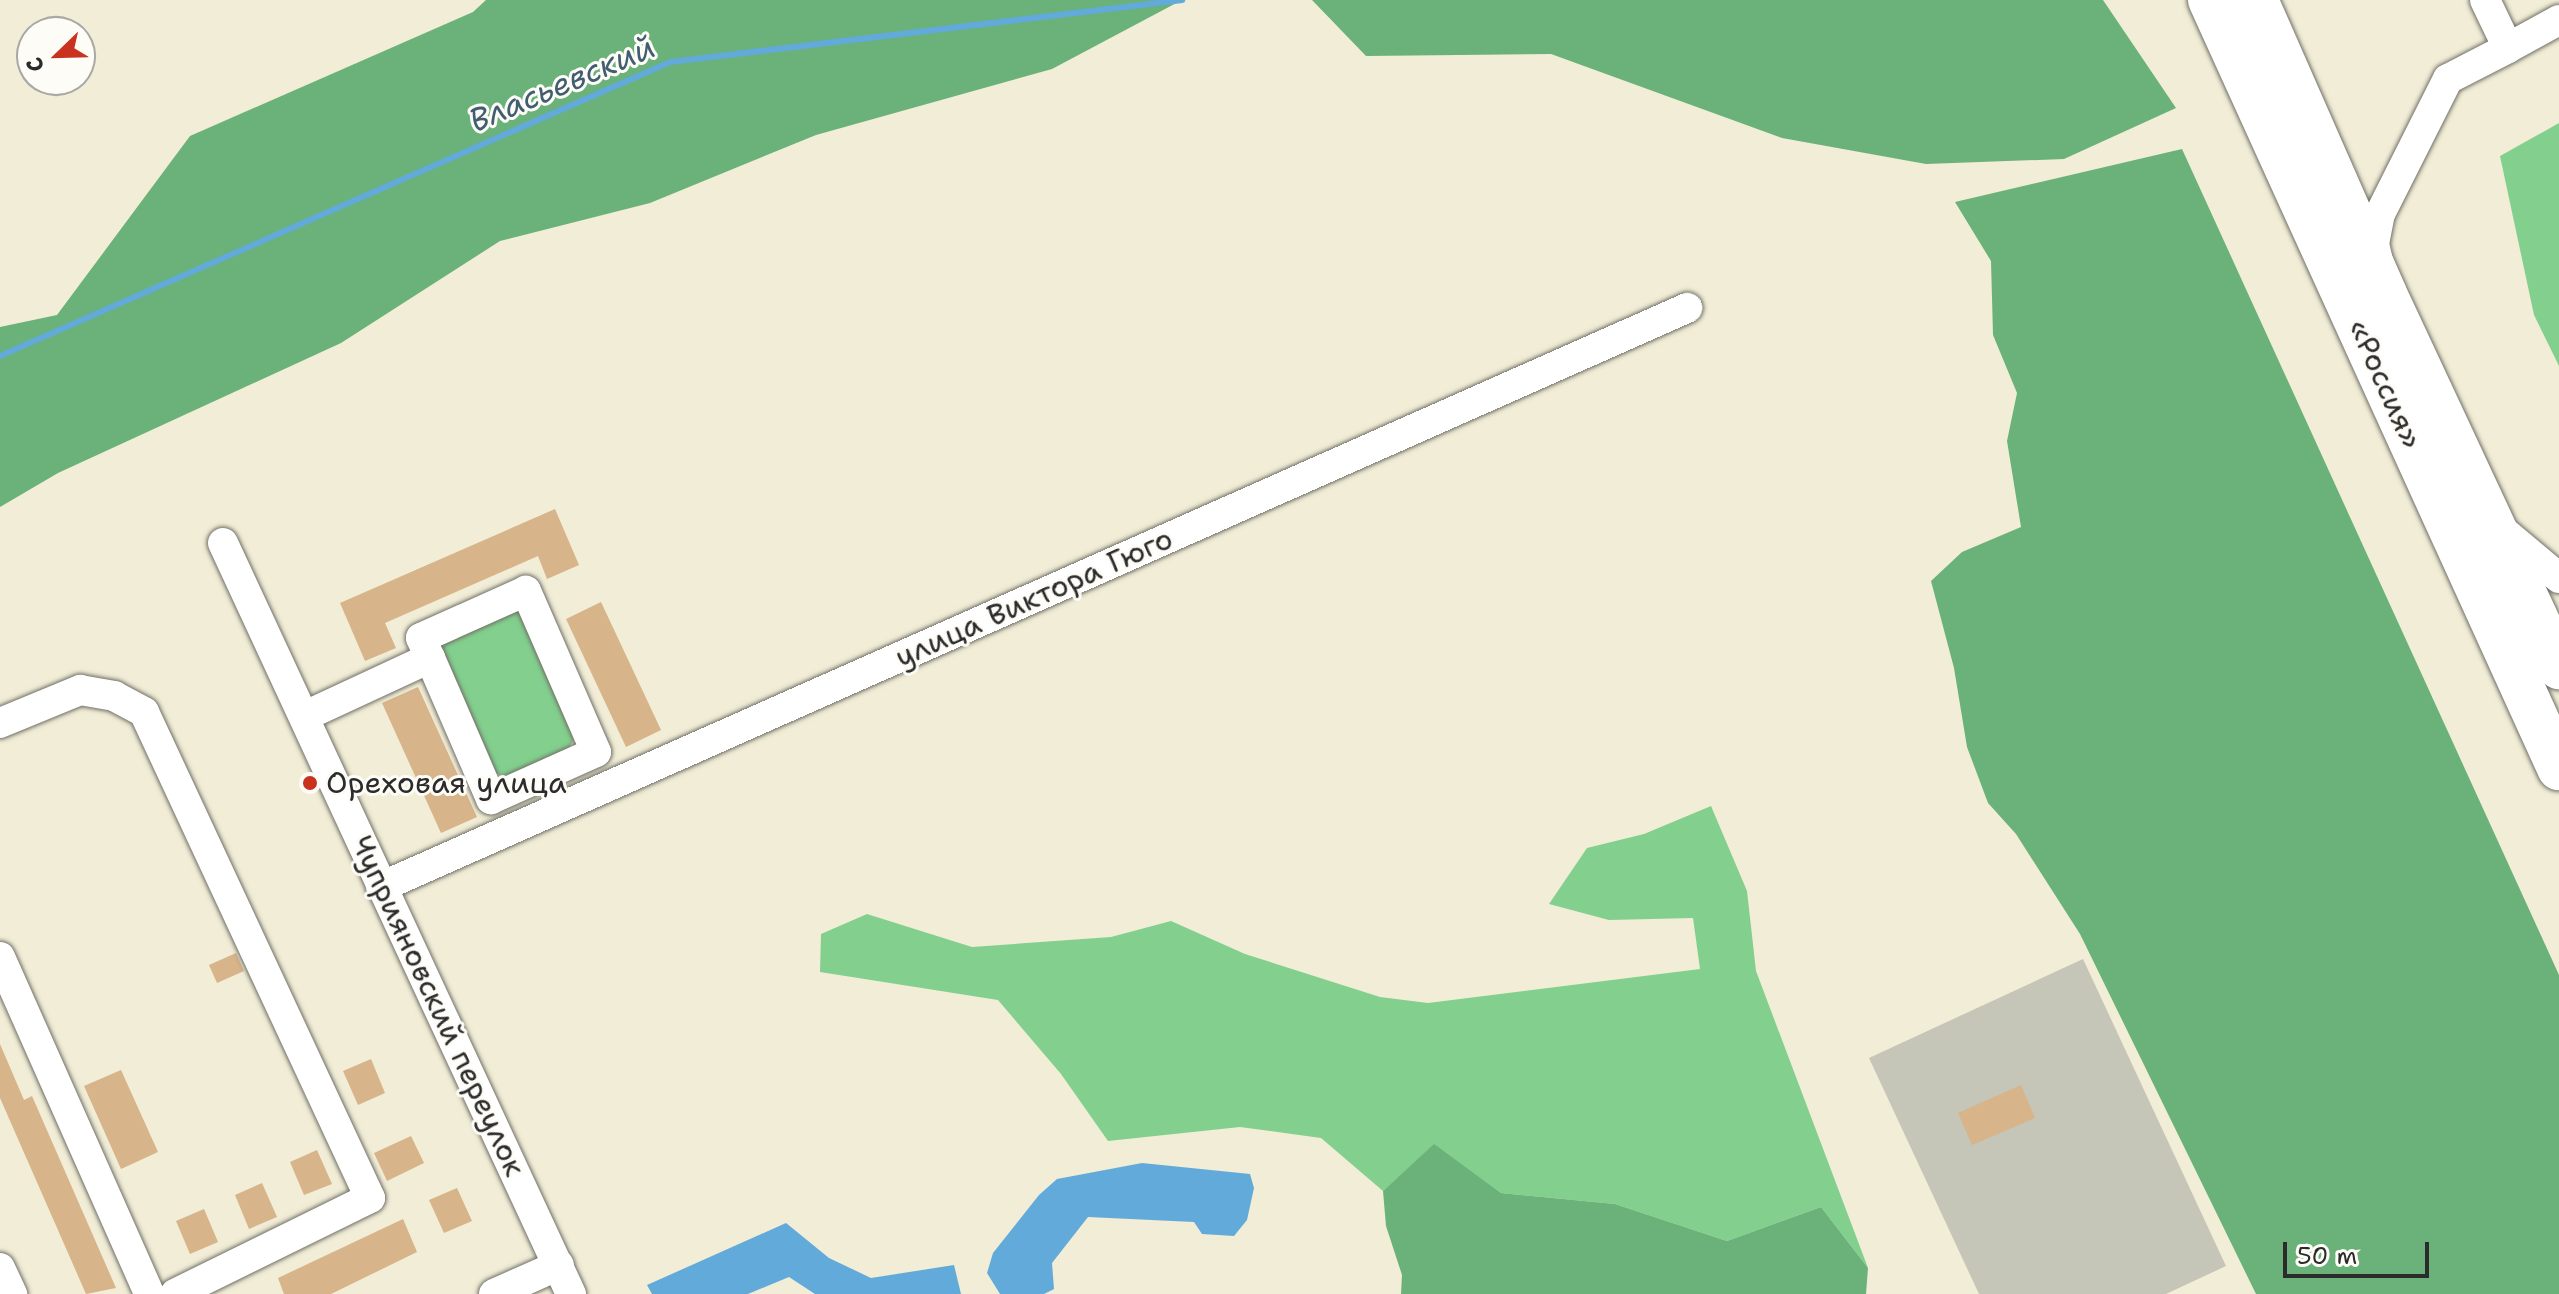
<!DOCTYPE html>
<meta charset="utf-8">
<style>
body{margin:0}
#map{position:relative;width:2559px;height:1294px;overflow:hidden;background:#f1edd6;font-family:"Shantell Sans",sans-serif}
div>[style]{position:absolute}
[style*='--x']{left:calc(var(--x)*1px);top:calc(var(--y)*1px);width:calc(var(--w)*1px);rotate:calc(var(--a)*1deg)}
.industrial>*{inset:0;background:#c5c5b8}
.green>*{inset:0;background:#83d08e}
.forest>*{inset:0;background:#6ab279}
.water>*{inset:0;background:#62aad9}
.stream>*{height:6px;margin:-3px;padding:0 3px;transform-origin:3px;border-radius:3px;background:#62aad9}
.building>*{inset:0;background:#d7b489}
.roads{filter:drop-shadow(0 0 2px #706f67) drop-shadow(0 0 2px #706f67)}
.minor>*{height:30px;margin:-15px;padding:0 15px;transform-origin:15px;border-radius:15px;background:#fff}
.highway>*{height:44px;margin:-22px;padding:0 22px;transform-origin:22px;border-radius:22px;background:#fff}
.dots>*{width:22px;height:22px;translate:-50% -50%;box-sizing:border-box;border:4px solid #fdfcf7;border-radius:50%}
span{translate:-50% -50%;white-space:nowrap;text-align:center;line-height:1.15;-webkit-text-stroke:6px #fdfcf7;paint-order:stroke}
.street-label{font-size:30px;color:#2b2b2b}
.poi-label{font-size:30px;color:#2b2b2b}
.left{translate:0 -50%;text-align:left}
.water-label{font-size:32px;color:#415e71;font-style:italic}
.north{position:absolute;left:16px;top:16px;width:80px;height:80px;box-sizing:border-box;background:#fdfcf7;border:2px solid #a9a8a5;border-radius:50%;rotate:247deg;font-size:22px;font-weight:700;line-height:32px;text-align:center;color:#2b2b2b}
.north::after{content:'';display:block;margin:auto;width:28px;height:36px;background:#c8321e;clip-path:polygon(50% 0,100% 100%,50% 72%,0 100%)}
.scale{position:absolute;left:2283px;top:1242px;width:146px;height:36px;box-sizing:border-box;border:4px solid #2b2b2b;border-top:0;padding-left:10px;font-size:24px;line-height:28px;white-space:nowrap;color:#2b2b2b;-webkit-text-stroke:6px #fdfcf7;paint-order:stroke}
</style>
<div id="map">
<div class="industrial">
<div style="clip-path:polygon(2083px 959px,2226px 1266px,2166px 1294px,1979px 1294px,1869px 1058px)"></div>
</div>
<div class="green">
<div style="clip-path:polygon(2559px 123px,2559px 366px,2534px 315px,2500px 156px)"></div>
<div style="clip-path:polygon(515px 606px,525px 612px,578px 732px,569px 748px,504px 777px,490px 770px,438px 650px,442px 638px)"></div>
<div style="clip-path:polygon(1711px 806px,1747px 891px,1756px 971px,1868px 1268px,1821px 1207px,1727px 1241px,1615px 1204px,1501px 1193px,1434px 1145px,1383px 1191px,1321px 1138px,1240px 1127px,1108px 1141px,1061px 1074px,998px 1000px,820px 972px,821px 934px,867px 914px,972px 947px,1111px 937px,1171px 921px,1245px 954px,1380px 997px,1428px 1003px,1700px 969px,1693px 918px,1609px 920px,1549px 904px,1587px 848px,1644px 834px)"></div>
</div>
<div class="forest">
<div style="clip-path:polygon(486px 0,1182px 0,1052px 69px,816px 135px,650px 203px,500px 241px,341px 343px,58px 473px,0 507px,0 327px,57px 315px,190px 136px,473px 12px)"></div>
<div style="clip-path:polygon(1312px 0,2103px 0,2176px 108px,2064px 159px,1926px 164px,1782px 138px,1551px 54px,1366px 56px)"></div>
<div style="clip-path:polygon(2182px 149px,2559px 975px,2559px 1294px,2256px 1294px,2080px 934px,2016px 834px,1988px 803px,1967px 747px,1954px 668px,1931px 581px,1962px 552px,2021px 527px,2007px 441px,2017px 393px,1993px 335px,1991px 261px,1955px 202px)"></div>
<div style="clip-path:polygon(1434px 1144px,1501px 1193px,1615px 1204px,1727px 1241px,1821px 1207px,1868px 1268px,1866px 1294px,1401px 1294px,1402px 1275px,1386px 1226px,1383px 1191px)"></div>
</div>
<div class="water">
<div style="clip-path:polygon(1142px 1163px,1250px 1174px,1254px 1188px,1247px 1220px,1234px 1236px,1202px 1234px,1194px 1222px,1088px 1217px,1052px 1263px,1054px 1289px,1044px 1294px,1000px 1294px,987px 1273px,993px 1253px,1039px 1195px,1057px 1179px)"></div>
<div style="clip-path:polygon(786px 1223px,829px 1258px,871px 1278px,954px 1265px,961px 1294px,815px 1294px,789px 1277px,748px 1294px,652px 1294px,647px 1285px)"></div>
</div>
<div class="stream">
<div style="--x:0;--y:356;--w:732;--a:-23.69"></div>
<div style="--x:670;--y:62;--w:516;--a:-6.9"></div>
</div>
<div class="building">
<div style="clip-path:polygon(555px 509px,579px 565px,547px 579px,538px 556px,385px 623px,396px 648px,365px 661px,340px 603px)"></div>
<div style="clip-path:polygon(601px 602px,661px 730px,626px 747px,566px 619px)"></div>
<div style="clip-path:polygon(418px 687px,477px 817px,441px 833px,382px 703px)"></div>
<div style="clip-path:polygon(236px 953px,244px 971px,217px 983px,209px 965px)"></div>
<div style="clip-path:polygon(0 1044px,24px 1100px,32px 1096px,116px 1288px,86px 1294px,0 1098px)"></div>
<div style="clip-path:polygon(371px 1059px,385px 1093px,358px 1105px,343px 1071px)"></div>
<div style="clip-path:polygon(121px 1070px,158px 1152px,121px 1169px,84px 1086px)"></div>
<div style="clip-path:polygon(2021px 1085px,2035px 1118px,1972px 1145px,1958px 1113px)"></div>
<div style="clip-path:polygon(411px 1136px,424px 1163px,387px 1181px,374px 1153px)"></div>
<div style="clip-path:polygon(317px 1150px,332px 1184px,304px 1195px,290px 1162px)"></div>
<div style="clip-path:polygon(262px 1183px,277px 1217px,249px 1229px,235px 1195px)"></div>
<div style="clip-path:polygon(457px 1188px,472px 1221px,444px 1233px,429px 1200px)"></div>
<div style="clip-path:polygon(204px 1209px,218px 1242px,190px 1254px,176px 1221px)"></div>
<div style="clip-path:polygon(403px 1219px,417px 1252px,331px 1294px,284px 1294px,278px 1278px)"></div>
</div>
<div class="roads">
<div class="minor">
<div style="--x:2508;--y:48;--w:58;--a:-28.8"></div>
<div style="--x:2378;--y:261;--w:17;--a:-103"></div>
<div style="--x:2374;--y:244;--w:31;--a:-79"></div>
<div style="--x:2380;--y:214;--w:151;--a:-63.3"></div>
<div style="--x:2448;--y:79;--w:68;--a:-27.3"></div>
<div style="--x:2508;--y:48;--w:53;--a:-115.6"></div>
<div style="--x:2497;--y:526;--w:81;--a:40"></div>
<div style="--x:223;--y:543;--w:828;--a:65.14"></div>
<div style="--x:305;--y:716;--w:138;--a:-24.9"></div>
<div style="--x:430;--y:658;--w:154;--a:66.6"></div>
<div style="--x:491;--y:799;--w:115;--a:-24.1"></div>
<div style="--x:596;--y:752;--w:176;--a:-113.5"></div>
<div style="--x:526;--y:591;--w:115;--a:155.9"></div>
<div style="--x:421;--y:638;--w:22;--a:66"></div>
<div style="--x:0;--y:723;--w:87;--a:-22.4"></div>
<div style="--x:80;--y:690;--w:35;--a:10"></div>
<div style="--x:114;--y:696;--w:34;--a:28"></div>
<div style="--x:144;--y:712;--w:536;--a:65.06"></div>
<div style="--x:370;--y:1198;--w:217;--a:153.8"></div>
<div style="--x:381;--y:887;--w:1429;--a:-23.91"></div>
<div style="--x:0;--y:957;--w:368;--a:66.1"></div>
<div style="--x:0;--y:1268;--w:29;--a:65"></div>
<div style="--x:494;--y:1294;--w:71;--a:-24"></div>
</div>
<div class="highway">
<div style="--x:2210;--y:0;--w:844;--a:65.56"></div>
<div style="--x:2256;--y:0;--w:321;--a:66.3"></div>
<div style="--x:2385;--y:294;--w:412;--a:65"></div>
</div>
</div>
<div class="dots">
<div style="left:310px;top:783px;background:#c8321e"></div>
</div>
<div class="street-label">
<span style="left:2385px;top:384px;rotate:66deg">«Россия»</span>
<span style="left:1034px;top:598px;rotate:-24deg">улица Виктора Гюго</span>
<span style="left:438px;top:1006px;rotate:65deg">Чуприяновский переулок</span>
</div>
<div class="poi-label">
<span class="left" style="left:326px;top:783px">Ореховая улица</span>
</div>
<div class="water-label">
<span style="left:562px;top:84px;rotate:-23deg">Власьевский</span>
</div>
<div class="north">С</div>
<div class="scale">50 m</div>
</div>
